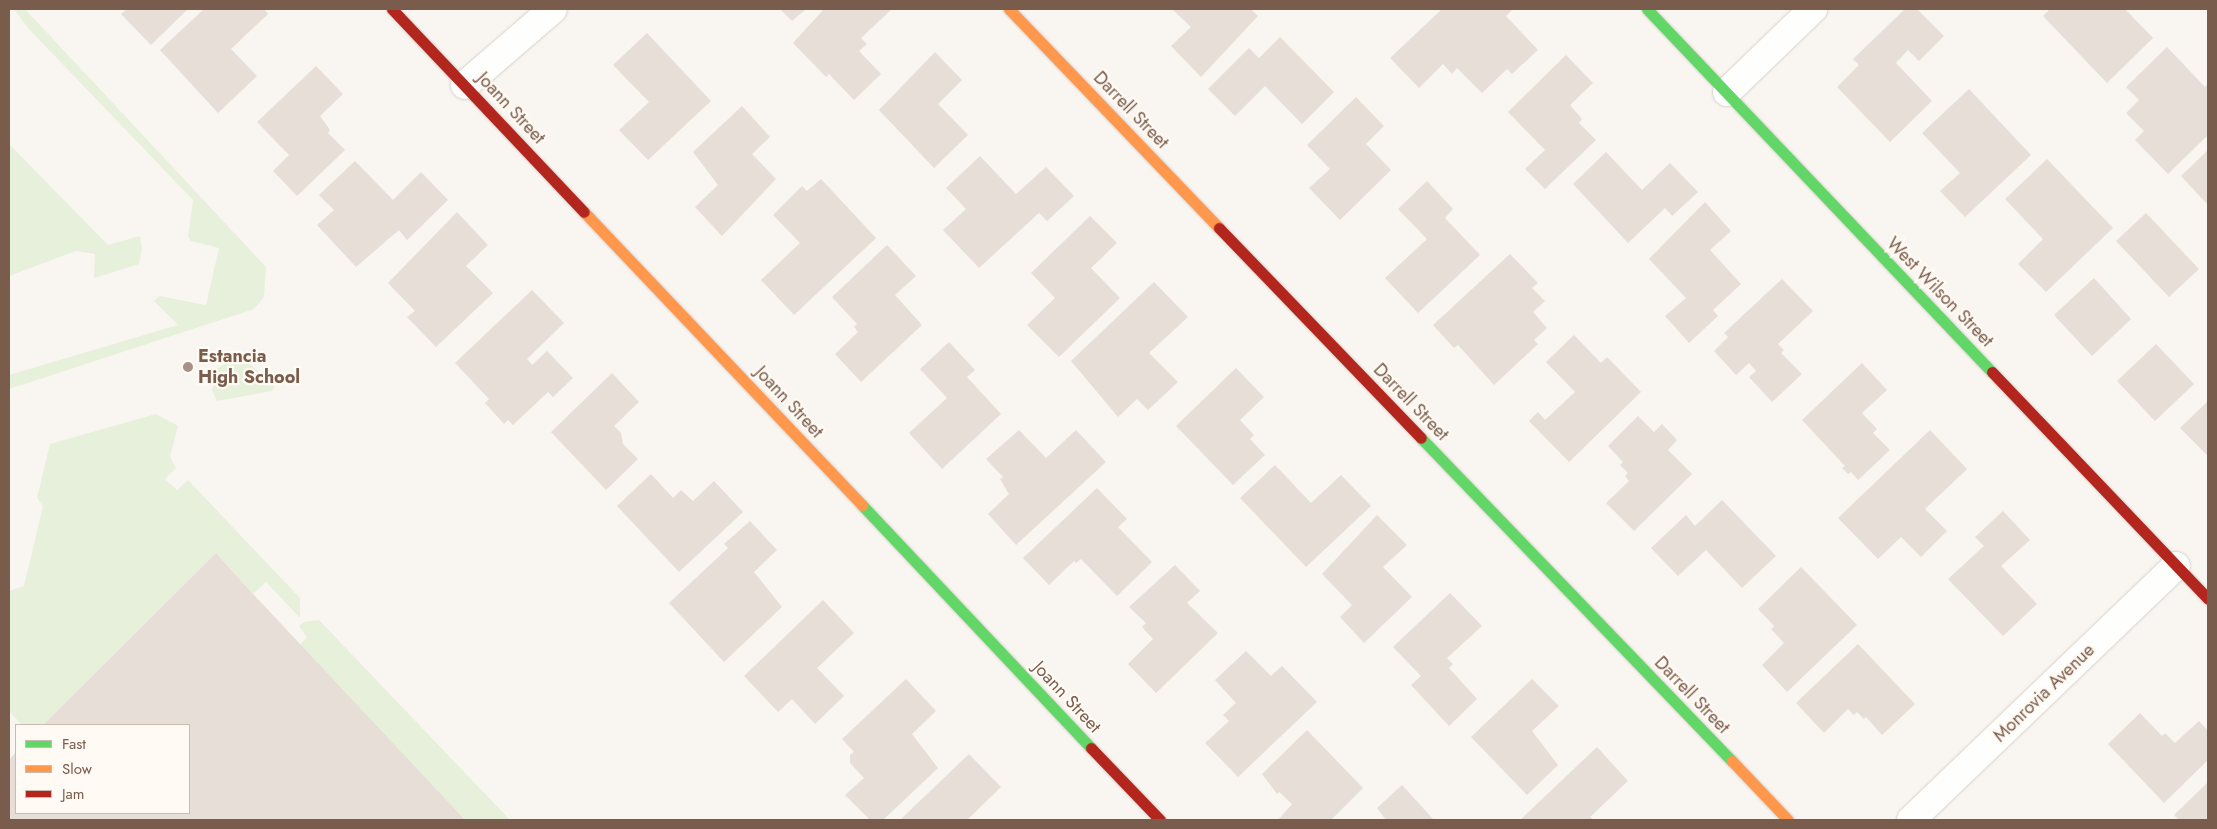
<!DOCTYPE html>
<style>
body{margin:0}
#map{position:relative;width:2217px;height:829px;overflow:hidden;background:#f9f5f0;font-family:Jost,sans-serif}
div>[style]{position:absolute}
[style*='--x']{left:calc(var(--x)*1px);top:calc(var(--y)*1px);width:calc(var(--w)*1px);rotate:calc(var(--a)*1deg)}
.green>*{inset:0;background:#e7f0db}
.building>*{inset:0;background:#e6ded7}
.roads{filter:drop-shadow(0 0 1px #d7d1cb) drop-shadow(0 0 1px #d7d1cb)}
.street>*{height:28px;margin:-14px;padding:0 14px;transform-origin:14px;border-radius:14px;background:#fefefd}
.fast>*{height:11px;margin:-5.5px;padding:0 5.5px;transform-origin:5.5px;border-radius:5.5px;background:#63d668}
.slow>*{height:11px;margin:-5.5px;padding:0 5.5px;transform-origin:5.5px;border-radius:5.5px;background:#ff974d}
.jam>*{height:11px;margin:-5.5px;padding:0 5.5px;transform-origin:5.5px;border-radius:5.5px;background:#b3261e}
.dots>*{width:14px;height:14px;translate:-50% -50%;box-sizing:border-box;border:2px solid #fffaf3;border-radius:50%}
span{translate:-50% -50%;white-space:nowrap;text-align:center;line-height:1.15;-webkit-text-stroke:4.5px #fffaf3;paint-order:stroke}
.street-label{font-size:18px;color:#7a5c4d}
.poi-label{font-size:18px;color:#7a5c4d;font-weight:700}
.left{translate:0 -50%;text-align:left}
.frame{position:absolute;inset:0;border:10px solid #7a5c4d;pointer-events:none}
.legend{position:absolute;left:15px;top:724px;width:175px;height:90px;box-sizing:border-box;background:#fffaf3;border:1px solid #cabbb1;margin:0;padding:6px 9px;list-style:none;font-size:15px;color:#7a5c4d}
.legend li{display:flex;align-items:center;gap:10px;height:25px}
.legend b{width:25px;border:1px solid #cabbb1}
</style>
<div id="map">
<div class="green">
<div style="clip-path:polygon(14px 9px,25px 9px,266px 267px,264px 297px,254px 309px,9px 389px,9px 375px,178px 325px,154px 301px,159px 296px,206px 305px,219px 248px,191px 241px,188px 237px,193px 200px,28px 28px)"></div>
<div style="clip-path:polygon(9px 144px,108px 245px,140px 236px,142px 249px,139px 264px,94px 278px,95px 254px,76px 251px,9px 276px)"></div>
<div style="clip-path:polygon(243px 358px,275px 386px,272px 391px,217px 401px,212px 390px,217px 369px,228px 361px)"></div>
<div style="clip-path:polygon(156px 414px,178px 426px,170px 457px,176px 468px,165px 479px,177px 490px,188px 480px,300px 598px,300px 618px,266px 582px,253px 594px,216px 553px,43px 725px,22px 725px,9px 711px,9px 591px,24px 586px,43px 506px,37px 498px,50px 444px)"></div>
<div style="clip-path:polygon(319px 620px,510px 820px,464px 820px,299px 646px,307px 637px,299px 626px,304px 622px)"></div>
</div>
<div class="building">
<div style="clip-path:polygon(127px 9px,188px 9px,151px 45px,121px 14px)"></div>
<div style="clip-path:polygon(204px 9px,264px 9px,268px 14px,231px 49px,257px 76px,218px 113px,160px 50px)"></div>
<div style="clip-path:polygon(780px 9px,806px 9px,792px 21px)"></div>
<div style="clip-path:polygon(824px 9px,892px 9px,861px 38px,867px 44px,859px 51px,881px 74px,854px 100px,829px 74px,826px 77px,793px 43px)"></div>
<div style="clip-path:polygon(1172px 9px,1251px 9px,1258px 16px,1201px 77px,1171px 46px,1191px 27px)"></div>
<div style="clip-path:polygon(1442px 9px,1513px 9px,1506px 16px,1538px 50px,1512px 74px,1507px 69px,1482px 93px,1457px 68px,1452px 74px,1443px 64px,1419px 88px,1390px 58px)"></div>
<div style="clip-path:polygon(1905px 9px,1917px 9px,1944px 36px,1919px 61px,1908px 50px,1896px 63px,1932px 101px,1890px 142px,1837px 87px,1859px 65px,1853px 59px)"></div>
<div style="clip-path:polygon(2050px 9px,2125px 9px,2153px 38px,2107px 83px,2043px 16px)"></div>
<div style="clip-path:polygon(647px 33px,711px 101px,648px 160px,619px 130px,649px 102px,613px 65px)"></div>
<div style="clip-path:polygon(1280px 37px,1334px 92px,1302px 124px,1265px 86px,1235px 116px,1208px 89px,1249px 48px,1259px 58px)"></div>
<div style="clip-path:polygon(2167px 47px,2205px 87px,2208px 83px,2208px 135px,2168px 174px,2135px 140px,2144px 131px,2126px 113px,2139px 100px,2126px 87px)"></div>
<div style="clip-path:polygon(935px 52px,962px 80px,938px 104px,968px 135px,934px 168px,879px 110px)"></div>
<div style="clip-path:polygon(1566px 55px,1593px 83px,1570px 105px,1582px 119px,1579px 123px,1596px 140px,1545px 189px,1525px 169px,1545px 150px,1508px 112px)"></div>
<div style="clip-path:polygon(316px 66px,343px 94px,320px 116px,330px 130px,328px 133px,345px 150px,297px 196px,273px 171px,289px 155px,257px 122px)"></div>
<div style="clip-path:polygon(1969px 89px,2031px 155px,1965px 217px,1940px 191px,1960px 173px,1922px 133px)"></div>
<div style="clip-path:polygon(1356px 97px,1384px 126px,1366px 144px,1391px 170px,1340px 220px,1309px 188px,1330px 169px,1307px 145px)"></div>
<div style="clip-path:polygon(742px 106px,770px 137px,752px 154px,776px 179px,722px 236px,695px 207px,718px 185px,693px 152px)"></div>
<div style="clip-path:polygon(2208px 150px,2208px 205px,2181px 176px)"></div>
<div style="clip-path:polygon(1606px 152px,1642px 190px,1670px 163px,1698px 192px,1672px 216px,1665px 208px,1628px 243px,1573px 184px)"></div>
<div style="clip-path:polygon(980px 156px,1016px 194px,1046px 167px,1074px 196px,1047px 221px,1039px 213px,979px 268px,943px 230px,966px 209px,946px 188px)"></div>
<div style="clip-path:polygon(2047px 159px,2113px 228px,2046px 292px,2018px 264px,2043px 239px,2005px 199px)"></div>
<div style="clip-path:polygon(355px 161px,393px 200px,421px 172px,448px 200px,407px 240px,399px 230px,356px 267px,317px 225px,334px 210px,319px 195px)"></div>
<div style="clip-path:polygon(821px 179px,876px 238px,794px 315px,761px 280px,800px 243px,773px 215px,802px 186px,807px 191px)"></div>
<div style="clip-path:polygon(1427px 181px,1453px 209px,1445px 218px,1480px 255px,1418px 313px,1385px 278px,1427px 239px,1398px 209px)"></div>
<div style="clip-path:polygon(1705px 202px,1731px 231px,1710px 250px,1741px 284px,1713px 310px,1718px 316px,1689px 343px,1665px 316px,1686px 298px,1649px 259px)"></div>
<div style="clip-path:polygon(457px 212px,488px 245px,466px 266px,493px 293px,436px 347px,407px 317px,415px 311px,388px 283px)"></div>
<div style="clip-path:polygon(2146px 213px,2199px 269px,2169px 297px,2116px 241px)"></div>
<div style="clip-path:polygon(1090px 216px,1117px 243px,1091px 268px,1120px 298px,1059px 357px,1027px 325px,1055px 298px,1031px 273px)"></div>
<div style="clip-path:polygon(887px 245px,916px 276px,895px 295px,922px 325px,861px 382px,835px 354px,858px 332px,854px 327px,857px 324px,832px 297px)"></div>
<div style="clip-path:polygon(1510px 254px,1538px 283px,1532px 288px,1545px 301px,1533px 312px,1547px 328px,1534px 340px,1538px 344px,1494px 385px,1458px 345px,1454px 348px,1433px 325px)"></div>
<div style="clip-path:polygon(2094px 278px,2131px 319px,2092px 356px,2054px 315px)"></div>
<div style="clip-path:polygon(1782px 279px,1813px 311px,1778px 344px,1784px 350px,1781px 353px,1802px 374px,1772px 402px,1749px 377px,1756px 371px,1749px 363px,1736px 375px,1714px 351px,1728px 337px,1724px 333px)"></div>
<div style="clip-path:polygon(1154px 282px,1188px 317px,1149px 353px,1178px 382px,1148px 410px,1137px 399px,1118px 417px,1071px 361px)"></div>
<div style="clip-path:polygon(532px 290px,564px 323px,527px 359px,532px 365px,547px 351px,573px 378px,553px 397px,548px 392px,513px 425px,508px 420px,504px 424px,485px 403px,489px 399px,455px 363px)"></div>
<div style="clip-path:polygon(1574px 335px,1601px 363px,1607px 357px,1641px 392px,1569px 462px,1529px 421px,1538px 412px,1545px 420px,1575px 392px,1546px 362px)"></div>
<div style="clip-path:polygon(949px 342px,975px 370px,967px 377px,1001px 414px,942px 469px,909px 433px,947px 398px,920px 369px)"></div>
<div style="clip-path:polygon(2156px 344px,2194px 384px,2155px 421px,2117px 381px)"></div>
<div style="clip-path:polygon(1862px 363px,1887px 390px,1862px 413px,1877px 429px,1873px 433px,1890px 450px,1858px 480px,1851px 472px,1848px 474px,1842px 468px,1845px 466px,1802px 420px)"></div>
<div style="clip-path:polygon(1236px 368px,1264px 397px,1240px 420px,1254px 435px,1250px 439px,1265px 455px,1233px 485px,1176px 426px)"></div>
<div style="clip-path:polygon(612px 373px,639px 402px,614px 426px,621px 433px,623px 444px,638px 459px,606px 490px,551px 432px)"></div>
<div style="clip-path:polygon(2208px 401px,2208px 456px,2180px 428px)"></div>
<div style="clip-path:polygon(1638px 416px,1654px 432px,1662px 424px,1677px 440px,1668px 450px,1692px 474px,1634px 531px,1606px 503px,1629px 481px,1625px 476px,1628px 473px,1620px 465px,1623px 462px,1608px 446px)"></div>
<div style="clip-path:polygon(1019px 430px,1046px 458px,1076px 430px,1106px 462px,1016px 545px,988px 514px,1009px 494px,1000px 479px,1003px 477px,986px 459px)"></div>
<div style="clip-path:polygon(1930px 430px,1967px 469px,1925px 509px,1947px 531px,1921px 557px,1901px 537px,1878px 559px,1838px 518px)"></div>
<div style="clip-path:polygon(1275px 465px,1311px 503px,1341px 475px,1371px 506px,1306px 567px,1240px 498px)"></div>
<div style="clip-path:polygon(651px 474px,673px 498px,681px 490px,693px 501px,714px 481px,743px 512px,679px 572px,617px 506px)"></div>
<div style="clip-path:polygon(1097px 488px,1127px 519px,1118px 527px,1152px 562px,1117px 596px,1081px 559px,1076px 563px,1074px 561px,1049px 585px,1023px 558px)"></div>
<div style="clip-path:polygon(1722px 500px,1776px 556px,1742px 588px,1706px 550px,1678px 576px,1651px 548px,1686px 515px,1695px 526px)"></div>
<div style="clip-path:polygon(2003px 511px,2030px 540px,2001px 566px,2037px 604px,2003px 636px,1948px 579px,1984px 546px,1975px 537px)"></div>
<div style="clip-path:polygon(1377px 515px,1407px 545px,1383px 567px,1412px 597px,1364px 643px,1340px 617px,1352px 605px,1322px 574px)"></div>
<div style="clip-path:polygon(750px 521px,777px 550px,754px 572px,782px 607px,724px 662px,669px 603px,728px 548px,724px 544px)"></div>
<div style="clip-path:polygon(216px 553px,253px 594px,465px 820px,9px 820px,9px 760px,16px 752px,16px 813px,189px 813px,189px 725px,43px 725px)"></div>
<div style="clip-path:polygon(1175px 565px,1200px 591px,1187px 603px,1218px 633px,1156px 693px,1128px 664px,1153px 639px,1142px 627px,1146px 623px,1129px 607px)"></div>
<div style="clip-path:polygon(1801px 567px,1857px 625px,1787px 692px,1762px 665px,1784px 643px,1771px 629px,1774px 626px,1758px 609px)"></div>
<div style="clip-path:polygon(1450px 593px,1482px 626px,1447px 658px,1453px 664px,1449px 668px,1477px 699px,1449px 726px,1411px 685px,1421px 676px,1393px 647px)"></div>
<div style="clip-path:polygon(823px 600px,854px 633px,817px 668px,844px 696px,815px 724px,792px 699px,778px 712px,744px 676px)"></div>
<div style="clip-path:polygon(1858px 644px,1915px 704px,1882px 735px,1866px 717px,1864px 719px,1857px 712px,1854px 715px,1848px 709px,1824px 733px,1796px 703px)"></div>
<div style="clip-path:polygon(1246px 651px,1271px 676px,1282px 666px,1317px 702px,1238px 777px,1205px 743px,1229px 721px,1223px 715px,1236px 703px,1215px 680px)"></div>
<div style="clip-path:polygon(906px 679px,936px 711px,912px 734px,938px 768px,883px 820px,870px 820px,845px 795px,864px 778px,850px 763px,850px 755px,854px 752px,842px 739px)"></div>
<div style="clip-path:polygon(1532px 679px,1559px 706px,1532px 731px,1558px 765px,1527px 795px,1471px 737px)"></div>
<div style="clip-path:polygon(2140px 713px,2162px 736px,2165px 733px,2175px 743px,2199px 721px,2208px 731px,2208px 760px,2164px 803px,2108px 744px)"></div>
<div style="clip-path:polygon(1307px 730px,1363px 788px,1331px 820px,1278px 820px,1292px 804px,1279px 792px,1277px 794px,1262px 774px)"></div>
<div style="clip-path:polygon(1597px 747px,1628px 781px,1590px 817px,1594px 820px,1520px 820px)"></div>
<div style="clip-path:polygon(969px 754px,1001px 787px,967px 820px,900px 820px)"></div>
<div style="clip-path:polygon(2208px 782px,2208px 820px,2179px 820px,2174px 815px)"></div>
<div style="clip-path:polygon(1402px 785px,1434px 820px,1386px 820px,1377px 808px)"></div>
</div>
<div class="roads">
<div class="street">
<div style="--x:465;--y:85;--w:116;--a:-40.8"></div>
<div style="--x:1727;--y:92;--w:120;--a:-44"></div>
<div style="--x:1911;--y:820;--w:367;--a:-43.8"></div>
</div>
<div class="fast">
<div style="--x:1647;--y:9;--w:501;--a:46.46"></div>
<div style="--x:1421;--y:438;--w:448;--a:46.1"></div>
<div style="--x:862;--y:505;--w:334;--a:46.7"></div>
</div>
<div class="slow">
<div style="--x:1009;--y:9;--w:303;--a:46.2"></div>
<div style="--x:584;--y:212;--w:404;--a:46.5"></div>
<div style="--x:1732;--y:761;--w:81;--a:46.5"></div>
</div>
<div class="jam">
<div style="--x:392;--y:9;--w:279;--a:46.6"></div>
<div style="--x:1219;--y:228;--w:291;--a:46.1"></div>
<div style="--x:1992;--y:372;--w:313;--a:46.4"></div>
<div style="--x:1091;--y:748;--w:100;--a:46.2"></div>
</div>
</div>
<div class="dots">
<div style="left:188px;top:367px;background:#a69286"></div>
</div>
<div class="street-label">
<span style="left:511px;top:108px;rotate:47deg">Joann Street</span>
<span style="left:1131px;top:110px;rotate:46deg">Darrell Street</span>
<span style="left:1940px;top:292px;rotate:46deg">West Wilson Street</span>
<span style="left:789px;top:402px;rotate:47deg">Joann Street</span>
<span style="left:1411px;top:402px;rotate:46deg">Darrell Street</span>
<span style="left:2044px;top:693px;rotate:-44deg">Monrovia Avenue</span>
<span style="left:1692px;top:695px;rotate:46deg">Darrell Street</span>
<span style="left:1067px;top:697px;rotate:47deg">Joann Street</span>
</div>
<div class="poi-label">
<span class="left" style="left:198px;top:367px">Estancia<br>High School</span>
</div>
<div class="frame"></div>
<ul class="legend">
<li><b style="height:6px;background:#63d668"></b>Fast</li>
<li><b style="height:6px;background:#ff974d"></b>Slow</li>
<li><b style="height:6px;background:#b3261e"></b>Jam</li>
</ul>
</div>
